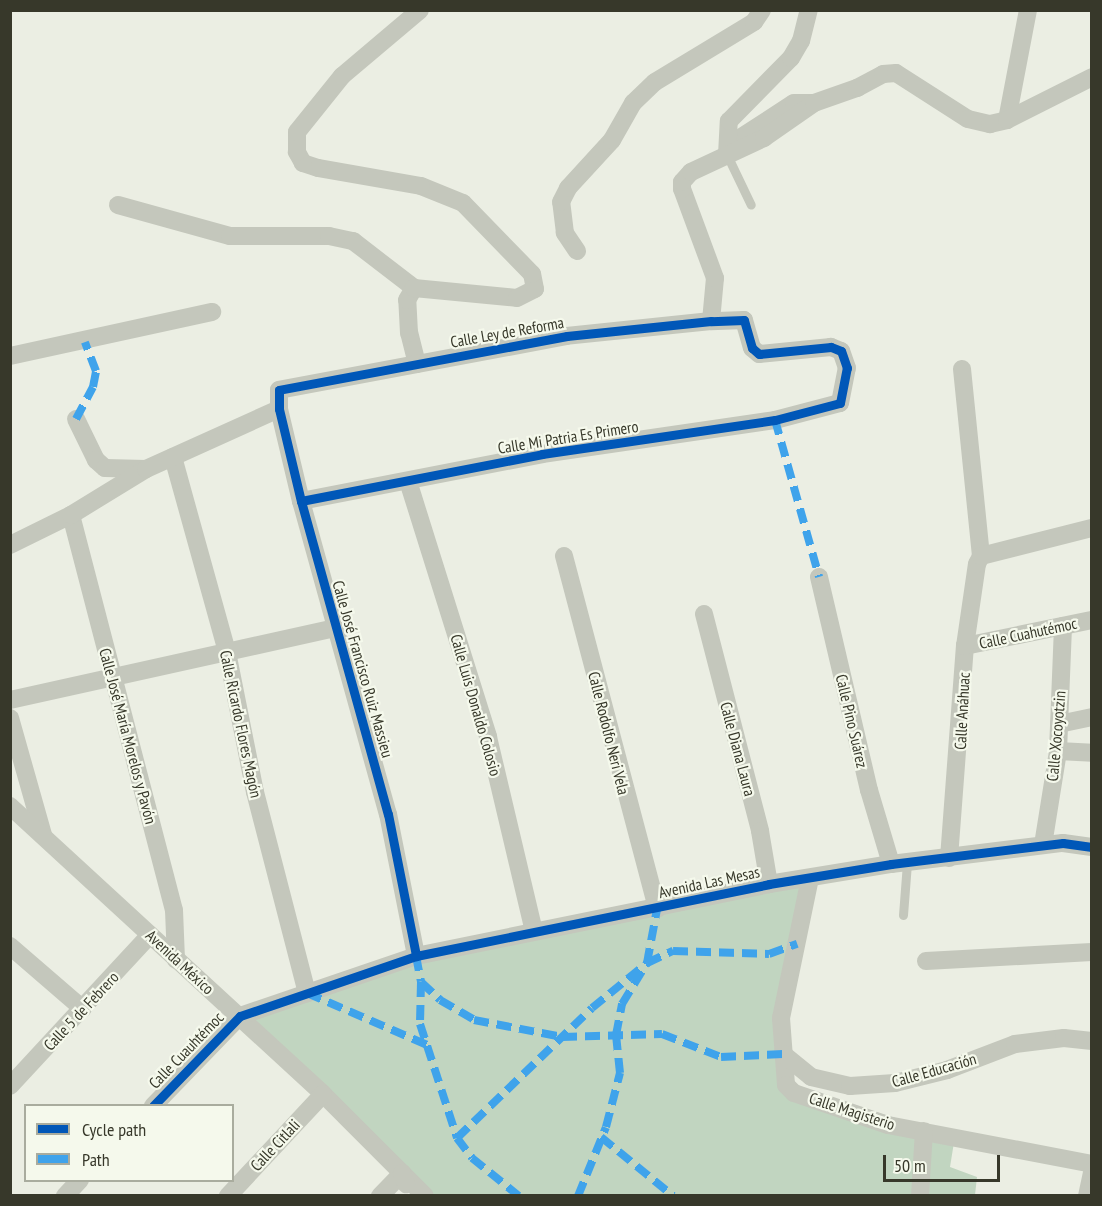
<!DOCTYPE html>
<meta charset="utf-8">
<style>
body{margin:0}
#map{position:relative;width:1102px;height:1206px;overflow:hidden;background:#ebeee3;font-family:"PT Sans Narrow",sans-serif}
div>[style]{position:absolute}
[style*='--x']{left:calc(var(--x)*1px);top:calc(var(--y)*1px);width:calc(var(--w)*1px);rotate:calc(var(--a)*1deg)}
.green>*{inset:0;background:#c1d5c0}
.lane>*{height:9px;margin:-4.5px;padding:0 4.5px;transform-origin:4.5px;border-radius:4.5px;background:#c4c7bc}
.street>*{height:18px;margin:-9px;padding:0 9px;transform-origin:9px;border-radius:9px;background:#c4c7bc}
.quiet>*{height:8px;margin-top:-4px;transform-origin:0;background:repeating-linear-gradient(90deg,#3fa3eb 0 15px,transparent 0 23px)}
.cycleway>*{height:9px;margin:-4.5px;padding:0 4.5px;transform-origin:4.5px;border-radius:4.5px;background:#0057b8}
span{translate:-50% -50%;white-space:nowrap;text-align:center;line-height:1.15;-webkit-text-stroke:4.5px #f5f9ec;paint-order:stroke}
.street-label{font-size:16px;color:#37382a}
.frame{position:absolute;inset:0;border:12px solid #37382a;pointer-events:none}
.legend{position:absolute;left:24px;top:1104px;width:210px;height:78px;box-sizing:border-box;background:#f5f9ec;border:2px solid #a9ac9e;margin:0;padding:8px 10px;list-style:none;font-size:18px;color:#37382a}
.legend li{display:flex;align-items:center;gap:12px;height:30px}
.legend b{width:30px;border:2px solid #a9ac9e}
.scale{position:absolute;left:883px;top:1155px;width:117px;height:27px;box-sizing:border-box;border:3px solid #37382a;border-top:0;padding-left:8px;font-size:18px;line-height:21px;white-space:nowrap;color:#37382a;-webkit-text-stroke:4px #f5f9ec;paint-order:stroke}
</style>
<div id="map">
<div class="green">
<div style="clip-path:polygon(810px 878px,781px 1018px,786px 1085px,955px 1136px,950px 1167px,977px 1177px,975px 1195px,425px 1195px,240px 1016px,416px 956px)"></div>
</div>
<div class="lane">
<div style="--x:727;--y:155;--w:55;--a:64.4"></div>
<div style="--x:903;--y:915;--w:52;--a:-85.6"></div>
</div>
<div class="street">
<div style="--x:1007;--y:120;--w:112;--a:-79.2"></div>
<div style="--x:729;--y:145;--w:77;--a:-32.9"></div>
<div style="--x:794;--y:103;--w:18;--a:0"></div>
<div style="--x:727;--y:155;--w:34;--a:-87"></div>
<div style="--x:729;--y:121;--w:88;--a:-45.5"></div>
<div style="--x:791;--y:58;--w:20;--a:-60"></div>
<div style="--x:801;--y:41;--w:32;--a:-76"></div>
<div style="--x:118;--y:205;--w:116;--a:15.5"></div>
<div style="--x:230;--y:236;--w:99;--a:0"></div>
<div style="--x:329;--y:236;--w:25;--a:12"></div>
<div style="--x:353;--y:241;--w:77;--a:37.6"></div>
<div style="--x:577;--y:251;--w:22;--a:-124"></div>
<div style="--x:565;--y:233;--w:31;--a:-97"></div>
<div style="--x:561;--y:202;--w:16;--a:-63"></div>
<div style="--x:568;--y:188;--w:65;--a:-47.5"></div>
<div style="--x:612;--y:140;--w:43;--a:-60.4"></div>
<div style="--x:633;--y:103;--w:30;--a:-44"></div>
<div style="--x:655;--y:82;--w:116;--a:-31.2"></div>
<div style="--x:754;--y:22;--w:14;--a:-56"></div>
<div style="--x:711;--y:321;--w:43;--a:-84.7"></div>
<div style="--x:715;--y:278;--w:95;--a:-110.3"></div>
<div style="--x:682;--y:189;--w:7;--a:-90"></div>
<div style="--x:682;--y:182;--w:13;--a:-48"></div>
<div style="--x:691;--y:172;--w:81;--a:-25"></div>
<div style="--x:764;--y:138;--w:61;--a:-35"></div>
<div style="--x:814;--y:103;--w:46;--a:-19.2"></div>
<div style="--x:857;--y:88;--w:30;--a:-28"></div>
<div style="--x:883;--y:74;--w:13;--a:-4"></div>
<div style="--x:896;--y:73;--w:85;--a:32.6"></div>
<div style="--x:968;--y:119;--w:23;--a:13"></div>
<div style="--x:990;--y:124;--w:17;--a:-13"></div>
<div style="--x:1007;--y:120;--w:95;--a:-26.8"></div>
<div style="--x:10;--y:356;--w:207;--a:-12.3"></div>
<div style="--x:417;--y:364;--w:32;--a:-104"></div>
<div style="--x:409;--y:333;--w:33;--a:-93"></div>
<div style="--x:407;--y:300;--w:14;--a:-60"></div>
<div style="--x:414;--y:288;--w:103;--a:5.5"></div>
<div style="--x:517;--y:298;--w:20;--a:-27"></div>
<div style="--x:535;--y:289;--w:15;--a:-101"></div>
<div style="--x:532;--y:274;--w:99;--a:-134.2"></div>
<div style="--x:463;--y:203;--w:45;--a:-158"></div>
<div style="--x:421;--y:186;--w:105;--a:-170.1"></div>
<div style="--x:318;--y:168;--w:16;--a:-162"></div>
<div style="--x:303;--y:163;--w:13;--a:-119"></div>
<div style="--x:297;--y:152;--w:20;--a:-90"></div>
<div style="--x:297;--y:132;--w:72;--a:-51.2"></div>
<div style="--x:342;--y:76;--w:102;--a:-40.2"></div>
<div style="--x:962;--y:369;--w:188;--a:84.2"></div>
<div style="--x:76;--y:419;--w:46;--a:64"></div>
<div style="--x:96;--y:460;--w:12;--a:42"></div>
<div style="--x:105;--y:468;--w:41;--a:1.4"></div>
<div style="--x:173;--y:457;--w:202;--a:74.5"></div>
<div style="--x:227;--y:652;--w:143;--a:78.7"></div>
<div style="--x:255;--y:792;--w:208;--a:75.5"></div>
<div style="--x:408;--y:481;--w:268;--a:72.6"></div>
<div style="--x:488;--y:737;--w:199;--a:76.7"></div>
<div style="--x:301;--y:501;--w:246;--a:-11"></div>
<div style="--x:542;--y:454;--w:235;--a:-8.3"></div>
<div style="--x:775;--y:420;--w:67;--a:-14.7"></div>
<div style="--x:840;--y:403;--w:36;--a:-79"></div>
<div style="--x:847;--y:368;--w:18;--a:-109"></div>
<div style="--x:841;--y:351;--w:11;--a:-158"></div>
<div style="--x:831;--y:347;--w:72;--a:174.4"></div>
<div style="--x:759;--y:354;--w:9;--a:-139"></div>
<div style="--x:752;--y:348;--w:29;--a:-106"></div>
<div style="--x:744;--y:320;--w:33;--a:178"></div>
<div style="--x:711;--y:321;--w:145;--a:174.1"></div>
<div style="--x:567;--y:336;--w:293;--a:169.4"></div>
<div style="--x:279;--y:390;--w:19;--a:90"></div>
<div style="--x:279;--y:409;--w:95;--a:76.6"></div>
<div style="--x:301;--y:501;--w:325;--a:74.5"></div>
<div style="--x:388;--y:814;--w:145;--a:78.8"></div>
<div style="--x:71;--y:515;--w:408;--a:75.4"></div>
<div style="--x:174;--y:910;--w:50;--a:87.7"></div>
<div style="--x:10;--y:545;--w:68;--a:-26.2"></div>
<div style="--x:71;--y:515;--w:88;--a:-31.5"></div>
<div style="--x:146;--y:469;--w:146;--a:-24.3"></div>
<div style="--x:564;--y:556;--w:365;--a:75.2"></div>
<div style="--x:819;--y:577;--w:219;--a:76.8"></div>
<div style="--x:869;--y:790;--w:77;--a:73.4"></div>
<div style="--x:704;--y:614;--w:224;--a:75.5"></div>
<div style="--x:760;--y:831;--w:54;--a:80.4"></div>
<div style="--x:965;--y:646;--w:130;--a:-11.6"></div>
<div style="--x:10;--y:700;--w:333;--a:-12.5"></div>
<div style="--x:10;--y:718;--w:122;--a:74.2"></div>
<div style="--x:1059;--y:724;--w:34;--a:-12"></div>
<div style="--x:1058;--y:751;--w:34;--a:3"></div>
<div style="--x:10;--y:806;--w:425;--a:42.6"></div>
<div style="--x:323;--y:1094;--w:144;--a:45"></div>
<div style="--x:1043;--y:845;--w:95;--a:-80.9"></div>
<div style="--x:1058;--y:751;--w:125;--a:-87.7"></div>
<div style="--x:949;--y:858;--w:213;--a:-85.7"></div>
<div style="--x:965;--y:646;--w:83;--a:-81.7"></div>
<div style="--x:977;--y:564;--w:9;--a:-63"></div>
<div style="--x:981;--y:556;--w:114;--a:-14.2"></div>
<div style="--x:810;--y:878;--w:143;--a:101.7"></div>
<div style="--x:781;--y:1018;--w:67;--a:85.7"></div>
<div style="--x:786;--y:1085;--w:11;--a:45"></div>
<div style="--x:794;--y:1093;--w:99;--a:18.8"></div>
<div style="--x:888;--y:1125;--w:208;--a:10.8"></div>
<div style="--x:10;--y:946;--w:96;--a:40.8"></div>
<div style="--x:926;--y:961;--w:166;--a:-3.1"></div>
<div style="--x:783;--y:1054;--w:36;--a:39"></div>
<div style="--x:811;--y:1077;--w:40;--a:13"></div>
<div style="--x:850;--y:1086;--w:45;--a:-3.8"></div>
<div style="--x:895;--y:1083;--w:54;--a:-14"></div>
<div style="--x:947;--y:1070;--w:73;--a:-20.9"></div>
<div style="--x:1015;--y:1044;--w:49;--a:-7"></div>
<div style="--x:1064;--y:1038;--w:28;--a:6"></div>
<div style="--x:10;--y:1086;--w:206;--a:-47.2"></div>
<div style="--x:153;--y:1106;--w:125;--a:-46"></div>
<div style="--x:240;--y:1016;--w:186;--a:-18.8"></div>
<div style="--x:416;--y:956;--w:360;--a:-11.5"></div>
<div style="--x:769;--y:884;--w:124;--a:-9.3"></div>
<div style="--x:891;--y:864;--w:173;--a:-7"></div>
<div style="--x:1063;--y:843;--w:29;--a:8"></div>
<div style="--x:65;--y:1196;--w:22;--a:-47"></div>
<div style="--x:228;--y:1196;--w:139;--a:-47"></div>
<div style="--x:380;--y:1196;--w:32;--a:-46"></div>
<div style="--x:402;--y:1173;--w:12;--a:70"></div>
<div style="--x:920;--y:1196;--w:65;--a:-86.5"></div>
<div style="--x:1087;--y:1196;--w:25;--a:-78"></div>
</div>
<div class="quiet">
<div style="--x:76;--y:419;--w:36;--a:-62"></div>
<div style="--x:93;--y:387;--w:16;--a:-79"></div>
<div style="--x:96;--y:371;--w:31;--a:-111"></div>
<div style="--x:775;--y:420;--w:163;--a:74.3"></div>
<div style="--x:416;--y:956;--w:26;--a:79"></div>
<div style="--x:421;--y:982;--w:26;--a:43"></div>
<div style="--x:440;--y:1000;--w:39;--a:30"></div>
<div style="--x:474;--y:1020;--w:90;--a:10.9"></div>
<div style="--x:562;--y:1037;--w:100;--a:-1.7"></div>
<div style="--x:662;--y:1034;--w:63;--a:21.3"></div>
<div style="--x:721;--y:1057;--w:62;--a:-2.8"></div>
<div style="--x:421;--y:982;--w:42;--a:91.4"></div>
<div style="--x:420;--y:1024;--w:120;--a:72"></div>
<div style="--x:457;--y:1138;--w:25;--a:53"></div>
<div style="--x:472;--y:1158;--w:60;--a:39"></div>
<div style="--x:307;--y:993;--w:131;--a:23.4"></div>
<div style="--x:601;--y:1137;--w:93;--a:39.3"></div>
<div style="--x:457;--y:1138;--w:187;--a:-43.9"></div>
<div style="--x:592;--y:1008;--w:71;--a:-39.3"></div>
<div style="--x:647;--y:963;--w:29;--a:-25"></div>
<div style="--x:673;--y:951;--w:96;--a:1.8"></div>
<div style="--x:769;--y:954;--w:30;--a:-20"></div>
<div style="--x:578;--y:1196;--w:74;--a:-67.9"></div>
<div style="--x:606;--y:1127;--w:56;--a:-75.5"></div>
<div style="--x:620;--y:1073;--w:38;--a:-96"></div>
<div style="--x:616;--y:1035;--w:32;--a:-79"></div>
<div style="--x:622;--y:1004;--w:48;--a:-58.6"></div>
<div style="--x:647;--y:963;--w:55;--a:-79.5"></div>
</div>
<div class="cycleway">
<div style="--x:301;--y:501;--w:246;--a:-11"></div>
<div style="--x:542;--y:454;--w:235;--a:-8.3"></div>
<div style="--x:775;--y:420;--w:67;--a:-14.7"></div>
<div style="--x:840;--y:403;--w:36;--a:-79"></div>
<div style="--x:847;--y:368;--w:18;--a:-109"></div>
<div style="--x:841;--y:351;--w:11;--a:-158"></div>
<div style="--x:831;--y:347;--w:72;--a:174.4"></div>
<div style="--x:759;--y:354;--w:9;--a:-139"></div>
<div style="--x:752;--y:348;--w:29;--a:-106"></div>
<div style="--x:744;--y:320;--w:33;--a:178"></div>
<div style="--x:711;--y:321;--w:145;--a:174.1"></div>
<div style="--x:567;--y:336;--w:293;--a:169.4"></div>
<div style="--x:279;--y:390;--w:19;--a:90"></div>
<div style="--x:279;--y:409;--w:95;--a:76.6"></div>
<div style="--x:301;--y:501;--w:325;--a:74.5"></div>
<div style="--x:388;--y:814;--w:145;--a:78.8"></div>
<div style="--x:153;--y:1106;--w:125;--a:-46"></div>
<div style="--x:240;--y:1016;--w:186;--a:-18.8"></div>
<div style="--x:416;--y:956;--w:360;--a:-11.5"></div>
<div style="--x:769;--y:884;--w:124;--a:-9.3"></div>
<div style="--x:891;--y:864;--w:173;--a:-7"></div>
<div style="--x:1063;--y:843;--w:29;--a:8"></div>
</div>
<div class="street-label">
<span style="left:507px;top:332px;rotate:-10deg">Calle Ley de Reforma</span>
<span style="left:568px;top:437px;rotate:-9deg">Calle Mi Patria Es Primero</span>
<span style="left:1028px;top:633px;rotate:-12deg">Calle Cuahutémoc</span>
<span style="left:363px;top:669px;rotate:74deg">Calle José Francisco Ruiz Massieu</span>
<span style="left:476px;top:705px;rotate:74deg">Calle Luis Donaldo Colosio</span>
<span style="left:962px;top:711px;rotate:-87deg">Calle Anáhuac</span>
<span style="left:852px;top:721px;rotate:77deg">Calle Pino Suárez</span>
<span style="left:241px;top:724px;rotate:78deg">Calle Ricardo Flores Magón</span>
<span style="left:609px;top:733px;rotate:76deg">Calle Rodolfo Neri Vela</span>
<span style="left:128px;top:736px;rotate:75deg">Calle José María Morelos y Pavón</span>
<span style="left:1056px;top:736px;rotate:-85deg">Calle Xocoyotzin</span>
<span style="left:738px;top:749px;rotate:75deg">Calle Diana Laura</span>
<span style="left:709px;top:882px;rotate:-12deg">Avenida Las Mesas</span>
<span style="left:180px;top:962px;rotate:43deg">Avenida México</span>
<span style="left:81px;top:1011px;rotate:-47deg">Calle 5 de Febrero</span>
<span style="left:186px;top:1050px;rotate:-46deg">Calle Cuauhtémoc</span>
<span style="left:934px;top:1070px;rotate:-16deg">Calle Educación</span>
<span style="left:852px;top:1111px;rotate:18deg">Calle Magisterio</span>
<span style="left:275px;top:1145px;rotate:-47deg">Calle Citlali</span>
</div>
<div class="frame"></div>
<ul class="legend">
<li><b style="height:8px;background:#0057b8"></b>Cycle path</li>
<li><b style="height:8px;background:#3fa3eb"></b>Path</li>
</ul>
<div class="scale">50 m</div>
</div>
